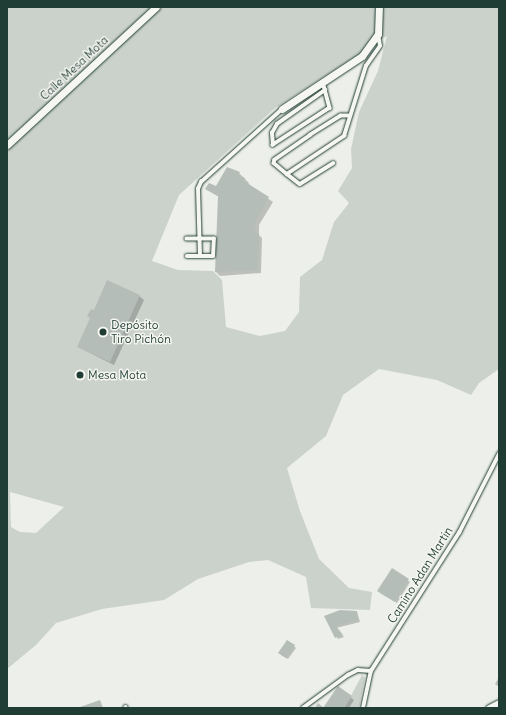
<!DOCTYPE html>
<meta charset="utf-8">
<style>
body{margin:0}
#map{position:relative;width:506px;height:715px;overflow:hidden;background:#edefea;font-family:Delius,sans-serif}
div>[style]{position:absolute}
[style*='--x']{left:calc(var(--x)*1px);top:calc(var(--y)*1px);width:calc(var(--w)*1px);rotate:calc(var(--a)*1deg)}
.green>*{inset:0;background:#cbd2cc}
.shadow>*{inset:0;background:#0003}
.building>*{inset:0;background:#b4bdb8}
.roads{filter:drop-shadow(0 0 1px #1f3d34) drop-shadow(0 0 1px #1f3d34)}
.service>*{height:3.5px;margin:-1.75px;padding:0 1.75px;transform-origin:1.75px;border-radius:1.75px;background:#f6f6f2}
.minor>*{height:7px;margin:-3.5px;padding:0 3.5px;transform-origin:3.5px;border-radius:3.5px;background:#f6f6f2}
.dots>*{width:11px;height:11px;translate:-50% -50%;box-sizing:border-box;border:2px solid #f6f6f2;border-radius:50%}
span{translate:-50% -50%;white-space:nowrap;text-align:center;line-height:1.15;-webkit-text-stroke:3px #f6f6f2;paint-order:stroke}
.street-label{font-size:12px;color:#1f3d34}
.poi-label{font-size:12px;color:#1f3d34}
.left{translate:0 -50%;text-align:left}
.frame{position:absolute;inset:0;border:8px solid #1f3d34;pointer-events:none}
</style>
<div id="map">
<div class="green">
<div style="clip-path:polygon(evenodd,7px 7px,499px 7px,499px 369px,479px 383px,471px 395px,437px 380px,379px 369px,343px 395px,326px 436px,287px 468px,300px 511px,319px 559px,349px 588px,372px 592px,370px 610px,311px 608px,306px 577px,268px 560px,249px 562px,198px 579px,164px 600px,102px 609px,56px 623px,36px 645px,7px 669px,7px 7px,387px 36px,378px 71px,359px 112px,351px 149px,352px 168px,338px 191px,349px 203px,334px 222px,322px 260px,300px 277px,299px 312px,285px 331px,260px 336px,226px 327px,222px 280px,213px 271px,178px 270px,152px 261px,179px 195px,275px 108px,387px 36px,7px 7px,10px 492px,64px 507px,36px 533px,20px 532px,11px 527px,10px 492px)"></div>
<div style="clip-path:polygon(362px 675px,365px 678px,359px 708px,334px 708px,345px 707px)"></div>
</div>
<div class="shadow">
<div style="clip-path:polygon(239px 173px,249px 183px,248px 185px,273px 202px,259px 225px,259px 235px,262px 238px,261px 273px,220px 276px,216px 272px,219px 197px,206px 189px,216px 187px)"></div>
<div style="clip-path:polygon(139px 296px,144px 300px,114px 365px,78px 347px)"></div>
<div style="clip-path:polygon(392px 570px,410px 582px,397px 603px,380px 593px)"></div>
<div style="clip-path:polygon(357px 612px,360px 622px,336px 628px,344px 637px,338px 639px,325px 617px)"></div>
<div style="clip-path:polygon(294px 646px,296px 648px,288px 659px,281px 655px)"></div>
<div style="clip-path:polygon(499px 677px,499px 687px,495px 684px)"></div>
<div style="clip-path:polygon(338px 688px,354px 700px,349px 708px,315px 708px,318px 703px,324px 708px)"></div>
</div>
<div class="building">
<div style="clip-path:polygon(227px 167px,240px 172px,238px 175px,245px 178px,244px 181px,269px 197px,256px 221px,255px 233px,259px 233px,258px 270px,215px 272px,218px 196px,205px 189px,209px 183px,216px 186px)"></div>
<div style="clip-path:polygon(107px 280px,140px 295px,110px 362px,77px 347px,90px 318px,87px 316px,91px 309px,94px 310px)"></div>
<div style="clip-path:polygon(392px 568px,409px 579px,395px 602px,377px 591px)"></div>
<div style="clip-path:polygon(340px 610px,357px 611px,358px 620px,336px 626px,343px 635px,335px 638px,324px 616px)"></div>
<div style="clip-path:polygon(287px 640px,295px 645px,286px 658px,278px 653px)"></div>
<div style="clip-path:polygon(338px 686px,352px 696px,344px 708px,323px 708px)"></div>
<div style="clip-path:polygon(100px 700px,103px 708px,80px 708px,80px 707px)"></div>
</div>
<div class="roads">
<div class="service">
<div style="--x:323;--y:82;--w:27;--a:75"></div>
<div style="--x:330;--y:108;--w:68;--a:147"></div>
<div style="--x:273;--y:145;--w:12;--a:-95"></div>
<div style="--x:272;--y:133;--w:10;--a:-61"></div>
<div style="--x:277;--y:124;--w:59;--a:-35.3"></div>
<div style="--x:349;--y:116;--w:8;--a:180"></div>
<div style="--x:341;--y:116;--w:36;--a:148"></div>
<div style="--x:311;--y:135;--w:44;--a:145.2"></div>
<div style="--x:275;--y:160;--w:3;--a:108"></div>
<div style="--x:274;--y:163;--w:17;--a:40"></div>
<div style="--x:287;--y:174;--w:69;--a:-33.7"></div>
<div style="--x:344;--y:136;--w:73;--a:-72.6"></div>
<div style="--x:366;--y:66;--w:24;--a:-55"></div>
<div style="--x:380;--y:46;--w:11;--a:-100"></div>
<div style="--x:287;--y:174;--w:16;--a:38"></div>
<div style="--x:300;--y:184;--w:39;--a:-32"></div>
<div style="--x:187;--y:256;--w:26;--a:0"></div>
<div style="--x:213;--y:256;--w:17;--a:-87"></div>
<div style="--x:214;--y:239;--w:27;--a:180"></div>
<div style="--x:200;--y:256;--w:67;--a:-91.7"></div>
<div style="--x:198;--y:189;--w:8;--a:-67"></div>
<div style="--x:201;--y:182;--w:109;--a:-42"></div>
<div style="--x:126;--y:707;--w:1;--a:90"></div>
<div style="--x:303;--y:708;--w:56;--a:-36.3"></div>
<div style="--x:348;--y:675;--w:11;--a:-27"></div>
<div style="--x:358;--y:670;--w:13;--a:4"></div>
<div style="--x:363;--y:708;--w:38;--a:-78"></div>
<div style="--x:371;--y:671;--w:164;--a:-57.5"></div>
<div style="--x:459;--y:533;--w:89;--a:-63.1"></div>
</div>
<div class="minor">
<div style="--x:282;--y:109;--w:96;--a:-33.5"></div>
<div style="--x:362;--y:56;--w:27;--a:-54"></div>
<div style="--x:378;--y:34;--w:27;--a:-88"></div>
<div style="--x:7;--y:145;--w:203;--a:-42.8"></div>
<div style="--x:489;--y:708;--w:11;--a:-27"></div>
</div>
</div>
<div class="dots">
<div style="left:103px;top:332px;background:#1f3d34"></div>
<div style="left:80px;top:375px;background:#1f3d34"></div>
</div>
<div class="street-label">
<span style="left:74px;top:68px;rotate:-43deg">Calle Mesa Mota</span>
<span style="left:420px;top:575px;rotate:-58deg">Camino Adan Martin</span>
</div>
<div class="poi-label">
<span class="left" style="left:111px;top:332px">Depósito<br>Tiro Pichón</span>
<span class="left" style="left:88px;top:375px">Mesa Mota</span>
</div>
<div class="frame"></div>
</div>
